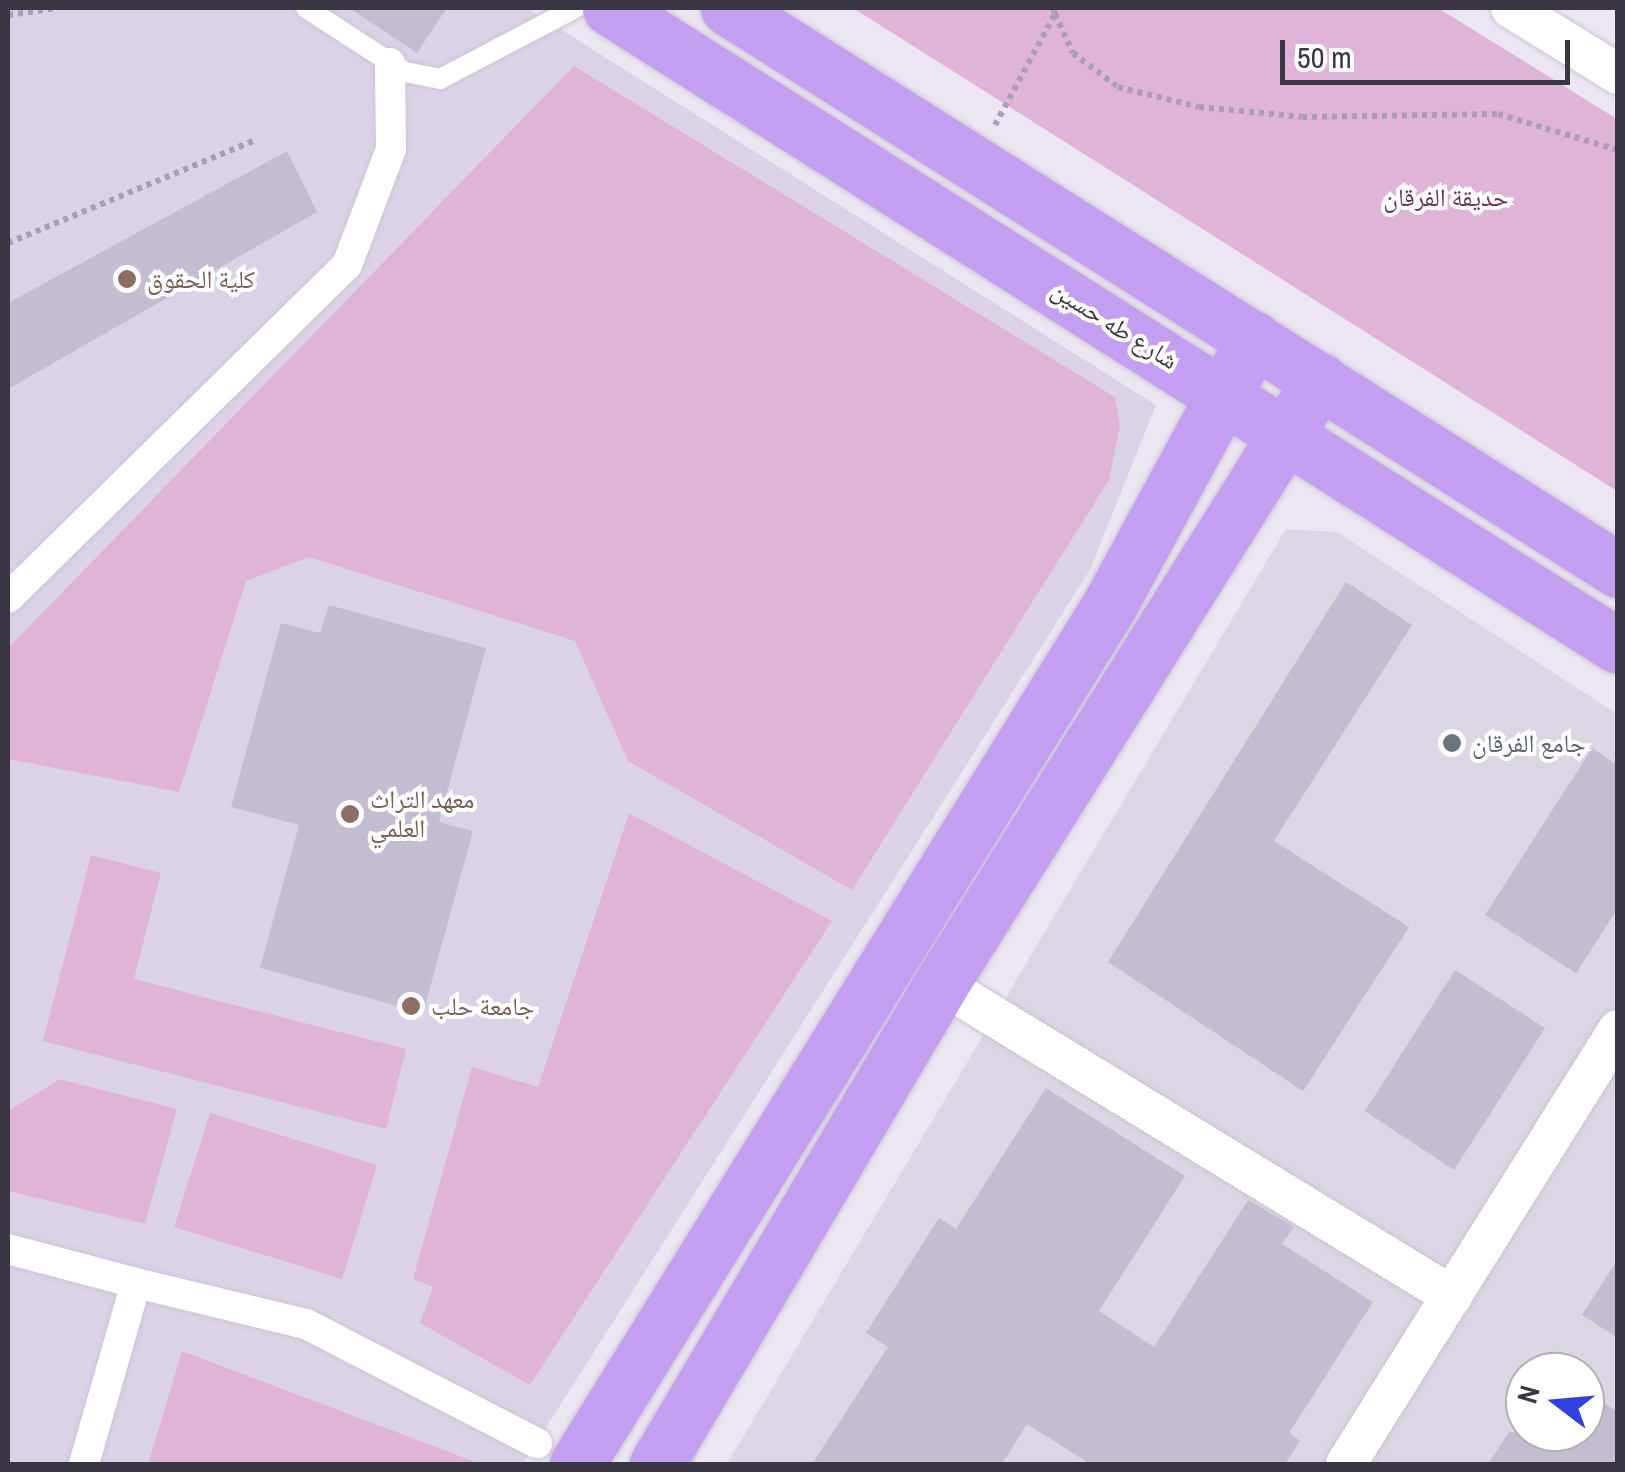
<!DOCTYPE html>
<meta charset="utf-8">
<style>
body{margin:0}
#map{position:relative;width:1625px;height:1472px;overflow:hidden;background:#ebe6f1;font-family:"Archivo Narrow","Noto Naskh Arabic",sans-serif}
div>[style]{position:absolute}
[style*='--x']{left:calc(var(--x)*1px);top:calc(var(--y)*1px);width:calc(var(--w)*1px);rotate:calc(var(--a)*1deg)}
.residential>*{inset:0;background:#dbd5e4}
.education>*{inset:0;background:#dcd2e8}
.green>*{inset:0;background:#e0b4d8}
.building>*{inset:0;background:#c4bdd1}
.path>*{height:6px;margin-top:-3px;transform-origin:0;background:repeating-linear-gradient(90deg,#a99dbb 0 5px,transparent 0 10px)}
.roads{filter:drop-shadow(0 0 2px #cbc4d6) drop-shadow(0 0 2px #cbc4d6)}
.service>*{height:20px;margin:-10px;padding:0 10px;transform-origin:10px;border-radius:10px;background:#fff}
.pedestrian>*{height:30px;margin:-15px;padding:0 15px;transform-origin:15px;border-radius:15px;background:#fff}
.minor>*{height:40px;margin:-20px;padding:0 20px;transform-origin:20px;border-radius:20px;background:#fff}
.primary>*{height:55px;margin:-27.5px;padding:0 27.5px;transform-origin:27.5px;border-radius:27.5px;background:#c49ef1}
.dots>*{width:28px;height:28px;translate:-50% -50%;box-sizing:border-box;border:5px solid #fff;border-radius:50%}
span{translate:-50% -50%;white-space:nowrap;text-align:center;line-height:1.15;-webkit-text-stroke:8px #fff;paint-order:stroke}
.park-label{font-size:25px;color:#6d3157}
.education-label{font-size:25px;color:#785e54}
.left{translate:0 -50%;text-align:left}
.street-label{font-size:25px;color:#3b3643}
.worship-label{font-size:25px;color:#5b616d}
.frame{position:absolute;inset:0;border:10px solid #3b3643;pointer-events:none}
.north{position:absolute;left:1505px;top:1352px;width:100px;height:100px;box-sizing:border-box;background:#fff;border:2px solid #b1afb4;border-radius:50%;rotate:286deg;font-size:28px;font-weight:700;line-height:40px;text-align:center;color:#3b3643}
.north::after{content:'';display:block;margin:auto;width:35px;height:45px;background:#2f42df;clip-path:polygon(50% 0,100% 100%,50% 72%,0 100%)}
.scale{position:absolute;left:1280px;top:40px;width:290px;height:45px;box-sizing:border-box;border:5px solid #3b3643;border-top:0;padding-left:12px;font-size:30px;line-height:35px;white-space:nowrap;color:#3b3643;-webkit-text-stroke:8px #fff;paint-order:stroke}
</style>
<div id="map">
<div class="residential">
<div style="clip-path:polygon(evenodd,1286px 529px,1337px 532px,1617px 714px,1617px 1464px,727px 1464px,1286px 529px,1525px 1372px,1585px 1372px,1585px 1432px,1525px 1432px,1525px 1372px)"></div>
</div>
<div class="education">
<div style="clip-path:polygon(8px 8px,527px 8px,1156px 405px,1090px 570px,523px 1464px,8px 1464px)"></div>
</div>
<div class="green">
<div style="clip-path:polygon(853px 8px,1438px 8px,1617px 119px,1617px 491px)"></div>
<div style="clip-path:polygon(574px 66px,1115px 397px,1120px 426px,1109px 480px,852px 890px,628px 761px,575px 641px,309px 557px,246px 581px,179px 792px,8px 759px,8px 648px)"></div>
<div style="clip-path:polygon(629px 813px,832px 921px,530px 1385px,420px 1323px,433px 1287px,413px 1279px,472px 1067px,538px 1087px)"></div>
<div style="clip-path:polygon(91px 855px,161px 873px,134px 979px,406px 1049px,386px 1129px,43px 1041px)"></div>
<div style="clip-path:polygon(60px 1079px,177px 1109px,145px 1224px,8px 1191px,8px 1111px)"></div>
<div style="clip-path:polygon(210px 1113px,377px 1165px,342px 1279px,174px 1227px)"></div>
<div style="clip-path:polygon(182px 1351px,481px 1464px,148px 1464px)"></div>
</div>
<div class="building">
<div style="clip-path:polygon(349px 8px,447px 8px,417px 53px)"></div>
<div style="clip-path:polygon(287px 151px,317px 212px,8px 389px,8px 303px)"></div>
<div style="clip-path:polygon(1346px 582px,1412px 625px,1274px 841px,1409px 927px,1303px 1091px,1108px 962px)"></div>
<div style="clip-path:polygon(329px 605px,486px 648px,439px 822px,473px 831px,423px 1013px,260px 968px,299px 825px,231px 807px,281px 623px,320px 633px)"></div>
<div style="clip-path:polygon(1592px 748px,1618px 765px,1618px 908px,1576px 973px,1485px 915px)"></div>
<div style="clip-path:polygon(1455px 970px,1545px 1028px,1454px 1170px,1365px 1111px)"></div>
<div style="clip-path:polygon(1046px 1088px,1185px 1176px,1099px 1311px,1154px 1347px,1248px 1200px,1294px 1227px,1282px 1244px,1373px 1302px,1289px 1433px,1300px 1441px,1285px 1464px,1090px 1464px,1027px 1424px,1002px 1464px,812px 1464px,888px 1347px,866px 1333px,939px 1218px,956px 1229px)"></div>
<div style="clip-path:polygon(1618px 1259px,1618px 1338px,1582px 1315px)"></div>
<div style="clip-path:polygon(1585px 1391px,1618px 1412px,1618px 1464px,1488px 1464px,1509px 1432px,1585px 1432px)"></div>
</div>
<div class="path">
<div style="--x:1055;--y:14;--w:43;--a:65.2"></div>
<div style="--x:1073;--y:53;--w:56;--a:37.1"></div>
<div style="--x:1118;--y:87;--w:83;--a:13.9"></div>
<div style="--x:1199;--y:107;--w:103;--a:5.5"></div>
<div style="--x:1302;--y:117;--w:196;--a:-0.9"></div>
<div style="--x:1498;--y:114;--w:125;--a:16.7"></div>
<div style="--x:8;--y:15;--w:49;--a:-8.3"></div>
<div style="--x:995;--y:125;--w:126;--a:-61.6"></div>
<div style="--x:1055;--y:14;--w:6;--a:-108"></div>
<div style="--x:8;--y:243;--w:269;--a:-22.6"></div>
</div>
<div class="roads">
<div class="service">
<div style="--x:306;--y:8;--w:118;--a:32.9"></div>
<div style="--x:405;--y:72;--w:36;--a:11"></div>
<div style="--x:440;--y:79;--w:153;--a:-27.7"></div>
</div>
<div class="pedestrian">
<div style="--x:8;--y:598;--w:475;--a:-44.5"></div>
<div style="--x:347;--y:265;--w:124;--a:-69.2"></div>
<div style="--x:391;--y:149;--w:86;--a:-90.7"></div>
<div style="--x:8;--y:1249;--w:132;--a:14.9"></div>
<div style="--x:84;--y:1464;--w:188;--a:-74"></div>
<div style="--x:136;--y:1283;--w:175;--a:13.6"></div>
<div style="--x:306;--y:1324;--w:260;--a:27.3"></div>
</div>
<div class="minor">
<div style="--x:1511;--y:8;--w:126;--a:31.7"></div>
<div style="--x:941;--y:984;--w:599;--a:31.41"></div>
<div style="--x:1346;--y:1464;--w:512;--a:-57.92"></div>
</div>
<div class="primary">
<div style="--x:610;--y:8;--w:1193;--a:32.33"></div>
<div style="--x:728;--y:8;--w:1053;--a:32.27"></div>
<div style="--x:577;--y:1464;--w:1010;--a:-58.2"></div>
<div style="--x:1109;--y:606;--w:304;--a:-61.5"></div>
<div style="--x:657;--y:1464;--w:558;--a:-59.39"></div>
<div style="--x:941;--y:984;--w:713;--a:-57.89"></div>
</div>
</div>
<div class="dots">
<div style="left:127px;top:279px;background:#8d6e63"></div>
<div style="left:1452px;top:743px;background:#6b7280"></div>
<div style="left:350px;top:814px;background:#8d6e63"></div>
<div style="left:411px;top:1006px;background:#8d6e63"></div>
</div>
<div class="park-label">
<span style="left:1446px;top:197px">حديقة الفرقان</span>
</div>
<div class="education-label">
<span class="left" style="left:147px;top:279px">كلية الحقوق</span>
<span class="left" style="left:370px;top:814px">معهد التراث<br>العلمي</span>
<span class="left" style="left:431px;top:1006px">جامعة حلب</span>
</div>
<div class="street-label">
<span style="left:1115px;top:325px;rotate:32deg">شارع طه حسين</span>
</div>
<div class="worship-label">
<span class="left" style="left:1472px;top:743px">جامع الفرقان</span>
</div>
<div class="frame"></div>
<div class="north">N</div>
<div class="scale">50 m</div>
</div>
